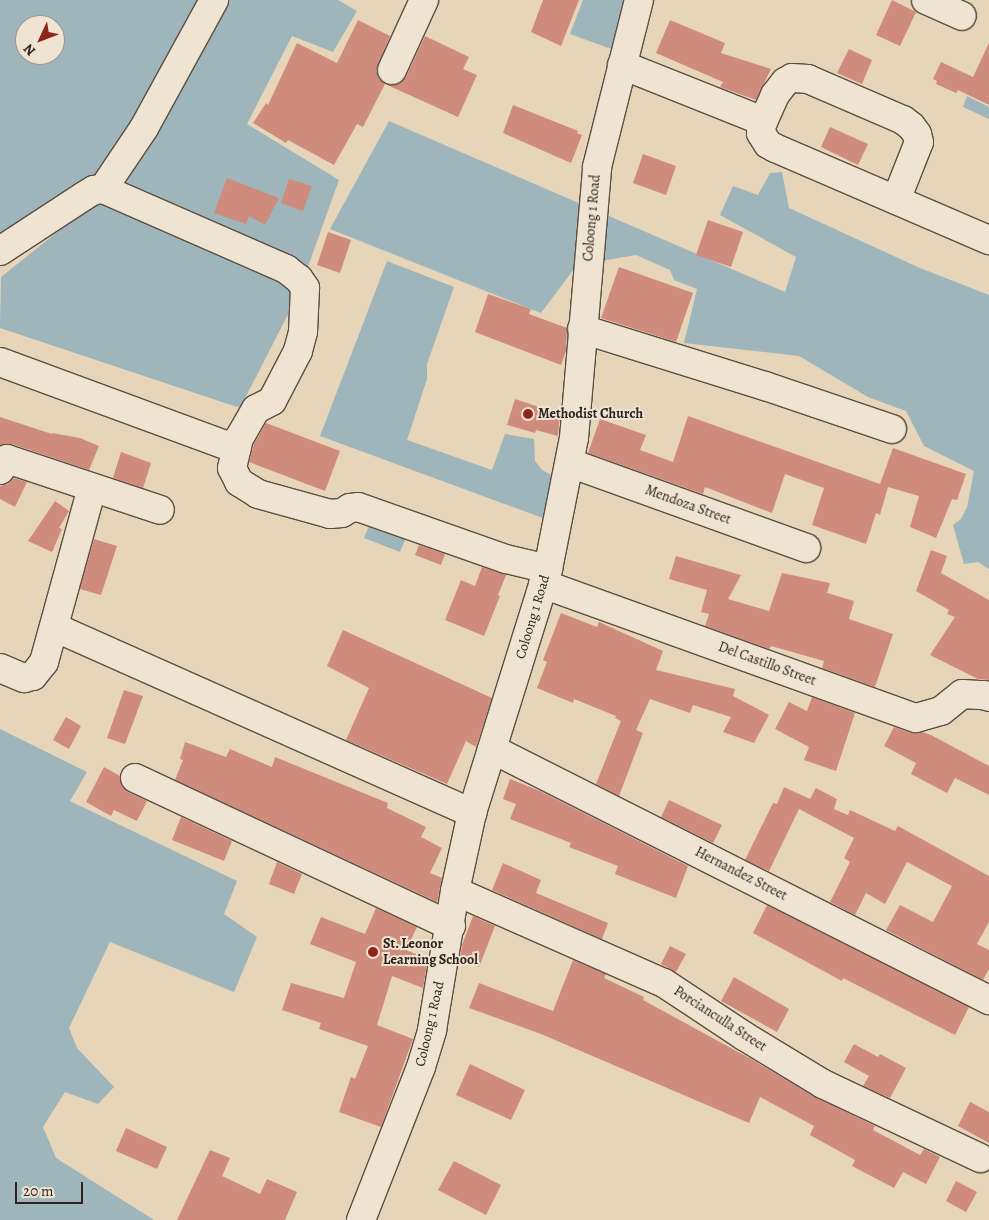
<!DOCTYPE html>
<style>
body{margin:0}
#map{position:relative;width:989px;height:1220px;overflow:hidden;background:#e7d5b9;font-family:Alegreya,serif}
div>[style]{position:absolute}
.water>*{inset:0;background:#9db5bb}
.building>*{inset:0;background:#cf8c7c}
.roads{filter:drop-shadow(1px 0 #5c4e42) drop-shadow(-1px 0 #5c4e42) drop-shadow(0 1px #5c4e42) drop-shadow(0 -1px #5c4e42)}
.minor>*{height:28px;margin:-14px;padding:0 14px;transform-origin:14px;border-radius:14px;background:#efe4d2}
.dots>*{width:14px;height:14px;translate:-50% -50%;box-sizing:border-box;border:2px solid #efe4d2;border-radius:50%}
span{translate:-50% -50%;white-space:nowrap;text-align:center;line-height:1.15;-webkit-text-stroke:4px #efe4d2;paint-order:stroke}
.street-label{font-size:14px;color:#2e211b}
.poi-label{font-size:14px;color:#2e211b;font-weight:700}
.left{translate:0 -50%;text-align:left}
.north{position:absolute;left:15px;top:15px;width:50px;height:50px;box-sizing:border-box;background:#efe4d2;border:1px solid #a29689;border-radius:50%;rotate:227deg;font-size:14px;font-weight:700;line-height:20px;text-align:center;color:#2e211b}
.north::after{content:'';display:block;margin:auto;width:18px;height:22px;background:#8f2418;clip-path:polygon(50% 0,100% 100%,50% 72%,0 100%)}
.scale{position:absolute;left:15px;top:1182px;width:68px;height:22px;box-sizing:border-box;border:2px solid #2e211b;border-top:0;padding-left:6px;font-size:15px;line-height:18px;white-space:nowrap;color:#2e211b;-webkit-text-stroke:4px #efe4d2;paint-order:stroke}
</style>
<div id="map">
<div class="water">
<i style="clip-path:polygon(evenodd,0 0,200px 0,165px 72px,97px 176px,0 240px,0 0,25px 25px,55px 25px,55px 55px,25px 55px,25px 25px)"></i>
<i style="clip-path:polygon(226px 0,338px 0,357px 11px,333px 52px,292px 36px,247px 124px,339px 180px,305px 275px,110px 181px)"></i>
<i style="clip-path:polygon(583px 0,631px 0,617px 51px,570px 34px)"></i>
<i style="clip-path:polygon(967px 96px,989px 107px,989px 119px,963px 107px)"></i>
<i style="clip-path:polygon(389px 121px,785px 292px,796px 257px,720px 215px,733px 186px,758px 195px,770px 173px,782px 172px,789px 208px,920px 268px,989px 295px,989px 569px,978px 562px,964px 564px,953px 525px,961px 519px,967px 507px,974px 471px,924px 446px,906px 411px,868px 397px,799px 356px,684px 343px,697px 289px,674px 280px,670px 270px,636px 255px,577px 265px,541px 313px,330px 229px)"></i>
<i style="clip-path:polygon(105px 194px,301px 289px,240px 408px,0 328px,1px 277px)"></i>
<i style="clip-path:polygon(387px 261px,454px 287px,427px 364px,427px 379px,407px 440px,492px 470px,505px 434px,534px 439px,535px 461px,542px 470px,555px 477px,551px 521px,320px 436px)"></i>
<i style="clip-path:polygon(371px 521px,407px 535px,400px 552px,364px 538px)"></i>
<i style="clip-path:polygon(0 729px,87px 772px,70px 801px,237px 881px,224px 914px,257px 937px,234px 992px,110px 942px,69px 1028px,77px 1048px,114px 1087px,98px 1104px,65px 1092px,43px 1127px,56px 1158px,154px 1220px,0 1220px)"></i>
</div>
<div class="building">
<i style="clip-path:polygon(543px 0,579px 0,561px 46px,531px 32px)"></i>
<i style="clip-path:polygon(892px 0,916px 12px,900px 46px,876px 35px)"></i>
<i style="clip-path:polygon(358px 20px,390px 36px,376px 71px,379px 79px,385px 84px,394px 85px,401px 83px,406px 77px,425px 36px,469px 57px,463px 69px,477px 75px,458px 117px,385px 84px,363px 127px,357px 124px,334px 165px,288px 140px,286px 143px,253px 123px,266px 103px,268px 105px,297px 43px,337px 63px)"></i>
<i style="clip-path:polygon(670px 20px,725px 43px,721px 53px,771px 69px,756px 100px,720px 87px,723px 82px,656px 53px)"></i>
<i style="clip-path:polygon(989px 43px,989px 105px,958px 90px,956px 93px,936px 84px,937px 81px,933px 79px,941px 62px,973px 77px)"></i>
<i style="clip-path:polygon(849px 49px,872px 60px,862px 84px,837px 73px)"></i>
<i style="clip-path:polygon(513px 105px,578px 131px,577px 133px,582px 135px,571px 163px,503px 133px)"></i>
<i style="clip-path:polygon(830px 127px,868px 144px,858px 165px,821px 147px)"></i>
<i style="clip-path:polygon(643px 154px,676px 166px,666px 195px,633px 183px)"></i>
<i style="clip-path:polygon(227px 178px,279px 198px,265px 225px,249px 216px,246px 224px,214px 213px)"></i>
<i style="clip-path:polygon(289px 179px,312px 186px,303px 211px,281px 203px)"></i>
<i style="clip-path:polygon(708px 220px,743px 232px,731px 267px,696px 255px)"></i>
<i style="clip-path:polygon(328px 232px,351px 240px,340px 273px,317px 265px)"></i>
<i style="clip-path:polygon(619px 267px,693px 293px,676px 342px,601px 318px)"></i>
<i style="clip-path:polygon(488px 294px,531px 309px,529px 314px,567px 328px,566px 351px,561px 365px,475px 332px)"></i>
<i style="clip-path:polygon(515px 399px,560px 414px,558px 436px,536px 430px,535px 433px,507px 425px)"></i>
<i style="clip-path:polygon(688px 416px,880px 484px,893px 448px,966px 474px,957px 500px,952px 499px,936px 538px,910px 527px,919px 496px,888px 487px,880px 515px,876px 513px,866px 544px,812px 525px,824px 488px,785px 474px,772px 513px,705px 487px,703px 494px,588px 453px,600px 419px,646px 435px,640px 450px,673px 462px)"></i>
<i style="clip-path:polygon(0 417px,52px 434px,52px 433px,80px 438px,99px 446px,89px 470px,12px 444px,0 445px)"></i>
<i style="clip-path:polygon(266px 423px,340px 451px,325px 491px,249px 462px,254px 444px)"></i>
<i style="clip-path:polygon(121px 452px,151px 463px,143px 488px,113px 478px)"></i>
<i style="clip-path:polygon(14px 478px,27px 482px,15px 507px,0 499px,0 486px,8px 484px)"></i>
<i style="clip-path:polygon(55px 501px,69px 511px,59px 528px,62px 529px,52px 552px,28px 541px)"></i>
<i style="clip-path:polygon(94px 539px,117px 546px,101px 595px,80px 589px)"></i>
<i style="clip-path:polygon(419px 545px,445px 554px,441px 565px,415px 555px)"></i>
<i style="clip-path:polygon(931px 550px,947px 556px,941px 573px,989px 600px,989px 680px,978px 679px,930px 655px,955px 617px,947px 614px,949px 610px,916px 591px)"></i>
<i style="clip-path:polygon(676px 556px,741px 575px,728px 599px,769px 611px,782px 573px,830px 583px,827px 593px,854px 601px,849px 619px,893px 634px,875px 687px,822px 668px,824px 661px,771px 646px,769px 649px,705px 626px,709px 614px,701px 612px,707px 590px,669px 579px)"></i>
<i style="clip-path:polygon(482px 567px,506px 575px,498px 595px,500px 596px,484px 636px,445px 620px,461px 580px,475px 586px)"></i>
<i style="clip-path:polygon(561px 613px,597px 627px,599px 622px,663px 651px,656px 670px,735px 689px,733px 696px,769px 715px,754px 743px,723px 732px,731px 717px,693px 705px,690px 713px,650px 699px,636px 730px,643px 733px,619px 796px,596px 784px,621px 721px,615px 718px,616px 716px,574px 699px,573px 703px,537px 688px,547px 662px,543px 660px)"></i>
<i style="clip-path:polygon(343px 630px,492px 698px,476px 747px,466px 741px,447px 784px,346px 740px,369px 688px,327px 666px)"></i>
<i style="clip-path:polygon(124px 690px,143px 696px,125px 744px,107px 738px)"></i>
<i style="clip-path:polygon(812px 697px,855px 713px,836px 771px,804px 760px,809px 747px,775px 729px,789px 702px,807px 711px)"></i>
<i style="clip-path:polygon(66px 717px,81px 726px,69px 749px,53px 740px)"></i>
<i style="clip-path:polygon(894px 727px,911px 733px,922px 732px,931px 735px,989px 766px,989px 795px,955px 778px,947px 793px,911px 774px,916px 763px,884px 746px)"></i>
<i style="clip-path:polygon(185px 742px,226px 757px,230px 749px,272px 767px,275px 757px,388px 803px,387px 808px,426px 827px,421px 837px,442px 848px,430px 873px,442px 878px,437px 902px,175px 780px,183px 760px,180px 759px)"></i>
<i style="clip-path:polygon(104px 767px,120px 776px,122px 786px,128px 792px,147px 801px,137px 821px,114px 810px,111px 816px,86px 802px)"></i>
<i style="clip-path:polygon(510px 779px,540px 791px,688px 866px,676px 898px,615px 874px,618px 866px,569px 847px,571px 843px,510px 819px,516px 804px,503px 799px)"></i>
<i style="clip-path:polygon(784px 787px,810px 799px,816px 788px,837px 799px,834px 809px,848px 815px,850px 810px,895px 831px,898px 826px,989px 876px,989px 922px,977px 944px,989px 950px,989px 969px,983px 980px,886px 930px,900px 905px,933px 922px,952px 886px,907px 862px,885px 904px,866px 893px,855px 915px,830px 902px,850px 862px,844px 858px,854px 838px,799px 809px,769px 871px,745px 860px,773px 803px,777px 804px)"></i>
<i style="clip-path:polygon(669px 800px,722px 825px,713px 843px,661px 817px)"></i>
<i style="clip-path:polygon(181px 817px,232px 841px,224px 861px,172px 840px)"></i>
<i style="clip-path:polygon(277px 862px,302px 874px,294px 894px,269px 884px)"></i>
<i style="clip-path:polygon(503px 863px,541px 880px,536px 893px,608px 923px,602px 939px,492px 890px)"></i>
<i style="clip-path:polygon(767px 905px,969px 1007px,955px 1035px,843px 978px,842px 981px,753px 933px)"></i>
<i style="clip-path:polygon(376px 908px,417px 927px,406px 950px,428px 959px,423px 988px,392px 976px,377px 1025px,413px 1039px,381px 1127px,339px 1112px,351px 1077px,355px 1079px,368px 1046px,319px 1029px,321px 1023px,282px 1010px,291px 983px,344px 998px,356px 962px,310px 944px,321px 917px,365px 934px)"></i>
<i style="clip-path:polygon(473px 916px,495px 926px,479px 967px,460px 959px,462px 945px)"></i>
<i style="clip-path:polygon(670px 946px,686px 954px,676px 972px,661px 964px)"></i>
<i style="clip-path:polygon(573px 960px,606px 974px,604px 978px,644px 997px,643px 1000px,751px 1059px,815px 1097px,875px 1126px,873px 1130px,920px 1155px,924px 1149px,940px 1157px,926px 1184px,903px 1172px,894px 1188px,852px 1166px,855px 1160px,810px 1135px,814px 1126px,760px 1097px,749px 1123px,541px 1034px,469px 1008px,479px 983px,553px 1011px)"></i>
<i style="clip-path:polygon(734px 977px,789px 1009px,777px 1032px,721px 1001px)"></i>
<i style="clip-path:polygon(854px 1044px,878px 1057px,880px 1054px,906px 1068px,890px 1098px,863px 1086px,869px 1076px,844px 1062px)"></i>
<i style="clip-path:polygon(470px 1064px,525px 1090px,511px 1120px,456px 1095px)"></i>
<i style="clip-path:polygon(970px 1102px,989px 1112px,989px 1143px,958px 1126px)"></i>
<i style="clip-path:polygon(126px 1128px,167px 1147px,157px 1169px,116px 1151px)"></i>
<i style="clip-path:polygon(210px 1150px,230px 1158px,222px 1176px,260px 1194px,267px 1179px,297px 1192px,285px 1220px,177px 1220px)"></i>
<i style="clip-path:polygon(454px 1161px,501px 1185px,486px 1215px,438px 1190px)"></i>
<i style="clip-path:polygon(956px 1181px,977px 1192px,966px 1212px,946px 1201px)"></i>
</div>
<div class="roads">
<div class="minor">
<i style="left:926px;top:0;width:39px;rotate:24deg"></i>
<i style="left:622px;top:65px;width:152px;rotate:21.7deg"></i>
<i style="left:392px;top:70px;width:77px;rotate:-65.4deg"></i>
<i style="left:103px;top:189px;width:73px;rotate:-56.1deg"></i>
<i style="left:144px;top:128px;width:146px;rotate:-61.3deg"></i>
<i style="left:896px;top:200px;width:62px;rotate:-68.4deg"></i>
<i style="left:919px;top:142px;width:8px;rotate:-104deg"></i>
<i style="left:917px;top:134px;width:10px;rotate:-127deg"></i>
<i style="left:911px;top:126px;width:10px;rotate:-143deg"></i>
<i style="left:903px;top:120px;width:103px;rotate:-156.7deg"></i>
<i style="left:808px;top:79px;width:16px;rotate:-176deg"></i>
<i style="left:792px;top:78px;width:8px;rotate:150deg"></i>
<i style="left:785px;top:82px;width:16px;rotate:128deg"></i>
<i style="left:775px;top:95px;width:35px;rotate:114deg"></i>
<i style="left:761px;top:127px;width:6px;rotate:90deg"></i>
<i style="left:761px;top:133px;width:13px;rotate:58deg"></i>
<i style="left:768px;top:144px;width:8px;rotate:30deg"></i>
<i style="left:775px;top:148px;width:233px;rotate:23.3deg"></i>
<i style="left:0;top:251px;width:100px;rotate:-33.2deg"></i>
<i style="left:84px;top:196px;width:12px;rotate:-31deg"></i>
<i style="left:94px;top:190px;width:9px;rotate:-6deg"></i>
<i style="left:103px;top:189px;width:200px;rotate:23.6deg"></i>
<i style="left:286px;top:269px;width:16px;rotate:38deg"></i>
<i style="left:299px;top:279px;width:11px;rotate:56deg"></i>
<i style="left:305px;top:288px;width:44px;rotate:92.6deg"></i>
<i style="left:303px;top:332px;width:20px;rotate:105deg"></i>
<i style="left:298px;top:351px;width:56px;rotate:117.5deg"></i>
<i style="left:272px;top:401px;width:18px;rotate:153deg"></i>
<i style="left:256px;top:409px;width:34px;rotate:120deg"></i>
<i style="left:239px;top:438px;width:31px;rotate:103deg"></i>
<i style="left:232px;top:468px;width:16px;rotate:63deg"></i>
<i style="left:239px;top:482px;width:22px;rotate:32deg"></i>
<i style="left:258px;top:494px;width:75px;rotate:15.5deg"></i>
<i style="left:330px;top:514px;width:12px;rotate:-5deg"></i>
<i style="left:342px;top:513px;width:9px;rotate:-32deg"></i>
<i style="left:350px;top:508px;width:8px;rotate:-7deg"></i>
<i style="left:358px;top:507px;width:157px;rotate:19.4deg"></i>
<i style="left:506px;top:559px;width:43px;rotate:13.4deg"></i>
<i style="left:582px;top:329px;width:192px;rotate:17.3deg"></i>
<i style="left:765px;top:386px;width:134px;rotate:18.7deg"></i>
<i style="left:0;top:362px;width:252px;rotate:20.2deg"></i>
<i style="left:570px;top:463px;width:251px;rotate:19.8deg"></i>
<i style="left:0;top:470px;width:13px;rotate:-58deg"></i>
<i style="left:7px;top:459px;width:161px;rotate:18.4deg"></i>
<i style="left:543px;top:584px;width:396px;rotate:19.8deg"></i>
<i style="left:916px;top:718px;width:26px;rotate:-16deg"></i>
<i style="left:941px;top:711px;width:27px;rotate:-39deg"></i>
<i style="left:962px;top:694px;width:22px;rotate:3deg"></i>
<i style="left:984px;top:695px;width:5px;rotate:22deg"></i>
<i style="left:54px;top:627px;width:458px;rotate:24deg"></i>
<i style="left:0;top:668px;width:26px;rotate:23deg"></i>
<i style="left:24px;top:678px;width:9px;rotate:-13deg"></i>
<i style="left:33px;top:676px;width:18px;rotate:-52deg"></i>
<i style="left:44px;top:662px;width:180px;rotate:-74.6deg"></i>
<i style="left:492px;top:749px;width:557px;rotate:26.8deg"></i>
<i style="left:135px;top:778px;width:349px;rotate:25.1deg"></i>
<i style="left:455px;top:891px;width:228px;rotate:23.8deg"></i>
<i style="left:664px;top:983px;width:96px;rotate:33.5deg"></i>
<i style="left:744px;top:1036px;width:92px;rotate:31.3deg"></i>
<i style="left:823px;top:1084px;width:174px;rotate:25.2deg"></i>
<i style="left:361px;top:1220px;width:164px;rotate:-68.6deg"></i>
<i style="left:421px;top:1067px;width:39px;rotate:-73deg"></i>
<i style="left:432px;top:1030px;width:141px;rotate:-80.6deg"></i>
<i style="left:455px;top:891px;width:80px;rotate:-77.7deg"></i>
<i style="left:472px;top:813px;width:256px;rotate:-72.7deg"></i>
<i style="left:548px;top:569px;width:134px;rotate:-78.8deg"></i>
<i style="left:574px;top:438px;width:272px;rotate:-85.1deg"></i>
<i style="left:597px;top:167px;width:172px;rotate:-75.9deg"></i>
</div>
</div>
<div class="dots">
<i style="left:528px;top:414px;background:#8f2418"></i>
<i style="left:373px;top:952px;background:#8f2418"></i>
</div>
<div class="street-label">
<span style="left:592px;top:218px;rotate:-85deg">Coloong 1 Road</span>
<span style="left:688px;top:505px;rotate:20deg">Mendoza Street</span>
<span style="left:533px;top:617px;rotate:-73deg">Coloong 1 Road</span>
<span style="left:767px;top:664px;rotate:20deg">Del Castillo Street</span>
<span style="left:741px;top:874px;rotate:27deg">Hernandez Street</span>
<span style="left:720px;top:1019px;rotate:33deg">Porcianculla Street</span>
<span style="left:430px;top:1024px;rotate:-77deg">Coloong 1 Road</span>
</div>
<div class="poi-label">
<span class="left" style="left:538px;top:414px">Methodist Church</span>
<span class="left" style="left:383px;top:952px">St. Leonor<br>Learning School</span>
</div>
<div class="north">N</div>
<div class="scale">20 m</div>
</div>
